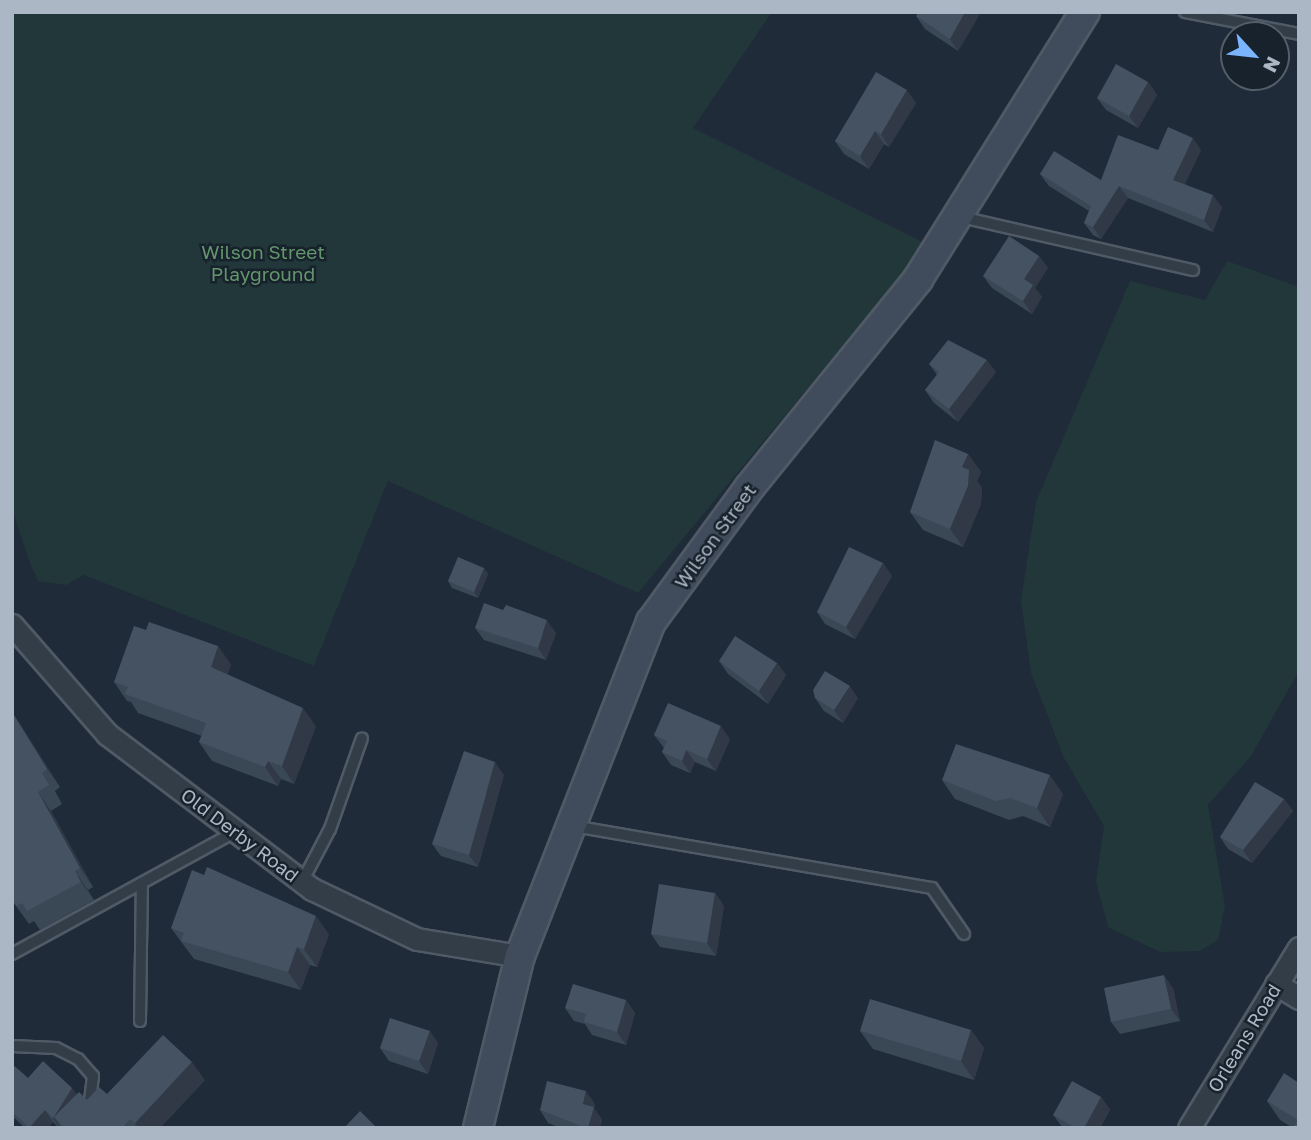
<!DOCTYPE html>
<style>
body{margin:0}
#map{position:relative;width:1311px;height:1140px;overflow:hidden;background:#1f2b38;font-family:"Golos Text",sans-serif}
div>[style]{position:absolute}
.green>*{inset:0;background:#213739}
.roads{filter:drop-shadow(2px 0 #505a66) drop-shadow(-2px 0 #505a66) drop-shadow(0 2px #505a66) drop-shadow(0 -2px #505a66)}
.lane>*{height:10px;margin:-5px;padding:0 5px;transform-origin:5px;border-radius:5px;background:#323d48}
.street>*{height:21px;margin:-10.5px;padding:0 10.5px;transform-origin:10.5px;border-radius:10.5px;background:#323d48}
.secondary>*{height:28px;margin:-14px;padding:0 14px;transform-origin:14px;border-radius:14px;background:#404c5b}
.wall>*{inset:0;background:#3a4754}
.shaded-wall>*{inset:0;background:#303945}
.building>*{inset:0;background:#445262}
span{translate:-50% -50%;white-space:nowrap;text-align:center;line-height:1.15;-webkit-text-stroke:5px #18222c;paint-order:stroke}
.park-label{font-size:19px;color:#63966c}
.street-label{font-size:19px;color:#acb7c5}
.frame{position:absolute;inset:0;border:14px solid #acb7c5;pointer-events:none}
.north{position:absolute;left:1220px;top:21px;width:70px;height:70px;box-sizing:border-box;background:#18222c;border:2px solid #535e69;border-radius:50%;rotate:117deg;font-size:19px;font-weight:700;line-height:28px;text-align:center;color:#acb7c5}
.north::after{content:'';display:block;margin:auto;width:24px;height:32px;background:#79b4fd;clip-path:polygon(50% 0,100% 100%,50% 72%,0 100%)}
</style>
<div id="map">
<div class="green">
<i style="clip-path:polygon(12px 12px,772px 12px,693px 128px,927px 244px,638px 593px,388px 481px,314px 666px,84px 575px,66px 585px,38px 581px,31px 566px,12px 509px)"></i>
<i style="clip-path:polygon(1227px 261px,1299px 287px,1299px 671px,1251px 756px,1208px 805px,1225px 906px,1218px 940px,1200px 951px,1160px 952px,1108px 927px,1096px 882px,1104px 826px,1064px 758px,1031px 673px,1021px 600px,1036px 502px,1130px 281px,1205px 300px)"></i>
</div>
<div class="roads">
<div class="lane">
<i style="left:1185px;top:12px;width:116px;rotate:10.9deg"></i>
<i style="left:961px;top:217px;width:238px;rotate:12.9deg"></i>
<i style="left:573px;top:826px;width:364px;rotate:9.8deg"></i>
<i style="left:932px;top:888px;width:56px;rotate:55.2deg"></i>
<i style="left:302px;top:882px;width:60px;rotate:-62.2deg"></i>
<i style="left:330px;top:829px;width:96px;rotate:-70.6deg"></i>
<i style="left:12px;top:954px;width:256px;rotate:-28.7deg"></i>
<i style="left:140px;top:1021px;width:138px;rotate:-89.2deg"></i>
<i style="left:12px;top:1046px;width:44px;rotate:2.6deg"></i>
<i style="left:56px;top:1048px;width:25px;rotate:27deg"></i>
<i style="left:78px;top:1059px;width:23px;rotate:49deg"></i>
<i style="left:93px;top:1076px;width:25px;rotate:97deg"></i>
</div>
<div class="street">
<i style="left:12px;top:625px;width:145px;rotate:48.9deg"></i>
<i style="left:107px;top:734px;width:257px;rotate:37.1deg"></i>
<i style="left:312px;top:889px;width:116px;rotate:25.5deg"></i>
<i style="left:417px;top:939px;width:104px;rotate:9.4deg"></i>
<i style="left:1276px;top:984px;width:27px;rotate:31deg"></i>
<i style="left:1189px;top:1128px;width:211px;rotate:-58.6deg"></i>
</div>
<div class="secondary">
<i style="left:478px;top:1128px;width:177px;rotate:-76.3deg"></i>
<i style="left:520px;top:956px;width:359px;rotate:-68.6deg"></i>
<i style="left:651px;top:622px;width:166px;rotate:-53.8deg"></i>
<i style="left:749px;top:488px;width:269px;rotate:-51deg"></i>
<i style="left:918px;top:279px;width:315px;rotate:-58deg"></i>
</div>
</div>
<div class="wall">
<i style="clip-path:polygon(981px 12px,958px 51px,925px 29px,916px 16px)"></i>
<i style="clip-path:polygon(1148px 82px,1157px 95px,1138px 128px,1106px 110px,1097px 98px)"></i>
<i style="clip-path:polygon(916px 103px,889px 147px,884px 144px,869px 169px,844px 154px,835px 141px)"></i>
<i style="clip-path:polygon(1158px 150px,1201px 150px,1185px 184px,1222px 207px,1213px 232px,1128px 198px,1101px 239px,1093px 235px,1084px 223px,1089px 211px,1049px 186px,1040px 174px,1101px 180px)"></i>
<i style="clip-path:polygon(1039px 256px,1048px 268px,1035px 288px,1042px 297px,1032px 314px,992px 288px,983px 276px)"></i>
<i style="clip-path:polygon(929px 364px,996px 372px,958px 422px,934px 403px,925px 390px,937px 375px)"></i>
<i style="clip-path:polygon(968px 454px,981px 472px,977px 481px,982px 488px,981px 504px,963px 547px,923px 530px,910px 512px)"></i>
<i style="clip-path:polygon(883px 563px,892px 576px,855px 639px,825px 624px,817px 612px)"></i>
<i style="clip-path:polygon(484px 568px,488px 574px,478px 598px,452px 588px,448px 581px)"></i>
<i style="clip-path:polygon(475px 628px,556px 633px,546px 660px,484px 640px)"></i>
<i style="clip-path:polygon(146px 630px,218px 646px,231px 665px,227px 674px,316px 726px,294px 784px,281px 779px,278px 786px,212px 761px,199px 742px,202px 736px,138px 713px,131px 702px,127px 701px,114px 682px)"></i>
<i style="clip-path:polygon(719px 661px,777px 663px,786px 675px,768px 704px,728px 674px)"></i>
<i style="clip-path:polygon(815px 698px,858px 698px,843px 723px,824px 711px)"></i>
<i style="clip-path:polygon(12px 712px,60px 787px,55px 791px,62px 804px,51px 811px,93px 887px,88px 890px,94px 900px,40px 930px,34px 921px,29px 924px,16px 906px)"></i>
<i style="clip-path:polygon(654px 735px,730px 739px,716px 771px,695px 762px,690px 773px,671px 765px,662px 752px,664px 748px)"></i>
<i style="clip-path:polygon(504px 775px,478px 867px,441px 856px,432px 844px)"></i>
<i style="clip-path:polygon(942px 780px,1063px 794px,1050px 827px,1023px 816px,1009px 820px,955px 799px)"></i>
<i style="clip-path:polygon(1284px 799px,1293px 811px,1252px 863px,1228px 849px,1220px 837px)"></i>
<i style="clip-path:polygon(715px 893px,724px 906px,716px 956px,660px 947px,651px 934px)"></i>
<i style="clip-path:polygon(171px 928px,329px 934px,317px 967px,310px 965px,301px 990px,194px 959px)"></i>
<i style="clip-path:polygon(1173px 988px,1180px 1021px,1120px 1034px,1111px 1022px)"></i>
<i style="clip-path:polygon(626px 1000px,635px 1013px,626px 1045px,592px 1035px,585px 1024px,574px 1021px,565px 1008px)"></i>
<i style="clip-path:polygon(971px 1030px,984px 1048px,974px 1080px,873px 1049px,860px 1031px)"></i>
<i style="clip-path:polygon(438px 1043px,428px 1074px,389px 1061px,380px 1048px)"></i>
<i style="clip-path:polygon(12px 1064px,28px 1078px,72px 1088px,77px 1095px,87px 1100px,107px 1094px,205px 1080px,160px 1128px,59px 1128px,53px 1122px,48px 1128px,25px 1128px,12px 1116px)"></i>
<i style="clip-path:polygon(1299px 1083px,1299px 1128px,1293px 1128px,1280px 1120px,1267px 1101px)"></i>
<i style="clip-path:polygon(1101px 1097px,1110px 1110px,1100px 1128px,1063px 1128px,1053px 1115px)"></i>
<i style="clip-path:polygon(595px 1104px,594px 1108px,602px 1120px,600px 1128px,561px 1128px,548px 1123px,540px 1110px)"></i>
</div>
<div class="shaded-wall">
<i style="clip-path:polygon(965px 12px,981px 12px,958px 51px,950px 39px)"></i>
<i style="clip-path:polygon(1148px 82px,1157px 95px,1138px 128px,1129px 116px)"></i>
<i style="clip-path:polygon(907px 90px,916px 103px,889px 147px,881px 134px)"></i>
<i style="clip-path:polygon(875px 131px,884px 144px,869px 169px,860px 156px)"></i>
<i style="clip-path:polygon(1193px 138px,1201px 150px,1181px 192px,1173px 180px)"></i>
<i style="clip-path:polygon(1119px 186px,1128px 198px,1101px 239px,1093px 227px)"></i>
<i style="clip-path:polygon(1213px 195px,1222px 207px,1213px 232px,1204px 220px)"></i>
<i style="clip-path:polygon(1039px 256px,1048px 268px,1035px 288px,1042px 297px,1032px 314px,1023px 301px,1024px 279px)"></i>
<i style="clip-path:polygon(987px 360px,996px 372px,958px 422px,949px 409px)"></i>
<i style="clip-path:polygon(968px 454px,981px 472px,977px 481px,982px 488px,981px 504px,963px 547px,950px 529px,962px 467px)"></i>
<i style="clip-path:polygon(883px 563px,892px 576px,855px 639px,846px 627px)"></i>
<i style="clip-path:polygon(484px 568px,488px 574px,478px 598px,474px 592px)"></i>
<i style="clip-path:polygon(547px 620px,556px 633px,546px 660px,538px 648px)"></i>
<i style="clip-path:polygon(218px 646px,231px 665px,224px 685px,211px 667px)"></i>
<i style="clip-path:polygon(777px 663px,786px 675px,768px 704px,759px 691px)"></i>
<i style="clip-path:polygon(850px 686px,858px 698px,843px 723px,834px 710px)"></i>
<i style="clip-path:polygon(303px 708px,316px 726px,294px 784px,282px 766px)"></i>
<i style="clip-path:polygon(12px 712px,23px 728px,60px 787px,47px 769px)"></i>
<i style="clip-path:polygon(721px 726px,730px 739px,716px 771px,707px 759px)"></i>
<i style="clip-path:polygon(686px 750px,695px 762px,690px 773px,682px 761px)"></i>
<i style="clip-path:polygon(268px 761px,281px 779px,278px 786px,265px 767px)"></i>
<i style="clip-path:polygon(495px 762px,504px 775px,478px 867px,469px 855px)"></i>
<i style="clip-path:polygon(1050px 775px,1063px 794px,1050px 827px,1037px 808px)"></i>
<i style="clip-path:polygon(38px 792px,51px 811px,93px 887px,80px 868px)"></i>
<i style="clip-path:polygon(1284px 799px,1293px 811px,1252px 863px,1243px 850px)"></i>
<i style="clip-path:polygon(75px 871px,88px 890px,94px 900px,81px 882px)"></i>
<i style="clip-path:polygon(715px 893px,724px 906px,716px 956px,707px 943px)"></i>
<i style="clip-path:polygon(316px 916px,329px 934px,317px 967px,304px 949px)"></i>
<i style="clip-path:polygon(297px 947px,310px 965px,301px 990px,288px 972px)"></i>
<i style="clip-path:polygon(1164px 975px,1173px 988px,1180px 1021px,1171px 1009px)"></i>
<i style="clip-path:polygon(626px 1000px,635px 1013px,626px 1045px,617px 1032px)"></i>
<i style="clip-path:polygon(971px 1030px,984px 1048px,974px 1080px,961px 1061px)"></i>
<i style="clip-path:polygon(430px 1031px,438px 1043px,428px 1074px,419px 1061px)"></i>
<i style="clip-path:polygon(192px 1062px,205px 1080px,160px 1128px,138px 1128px,135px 1123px)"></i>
<i style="clip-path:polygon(72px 1088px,80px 1100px,54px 1117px,61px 1128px,60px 1128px,53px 1118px)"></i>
<i style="clip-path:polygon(586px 1091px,595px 1104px,594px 1108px,602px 1120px,600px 1128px,588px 1128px,583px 1104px)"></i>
<i style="clip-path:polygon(1101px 1097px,1110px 1110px,1100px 1128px,1084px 1128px)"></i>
<i style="clip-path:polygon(45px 1110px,53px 1122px,48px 1128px,30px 1128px)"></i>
</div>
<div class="building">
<i style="clip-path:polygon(919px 12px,965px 12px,950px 39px,916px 16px)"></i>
<i style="clip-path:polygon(1116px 64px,1148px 82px,1129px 116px,1097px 98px)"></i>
<i style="clip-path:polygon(876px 72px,907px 90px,881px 134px,875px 131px,860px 156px,835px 141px)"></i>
<i style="clip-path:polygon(1168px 127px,1193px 138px,1173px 180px,1213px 195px,1204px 220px,1119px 186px,1093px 227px,1084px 223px,1091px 206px,1040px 174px,1054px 151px,1101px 180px,1118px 135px,1158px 150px)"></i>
<i style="clip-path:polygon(1009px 236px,1039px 256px,1024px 279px,1033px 285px,1023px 301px,983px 276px)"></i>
<i style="clip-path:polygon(948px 340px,987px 360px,949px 409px,925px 390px,939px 372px,929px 364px)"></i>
<i style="clip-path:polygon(935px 440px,968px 454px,962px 467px,969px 470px,968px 486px,950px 529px,910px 512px)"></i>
<i style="clip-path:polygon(849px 547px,883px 563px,846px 627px,817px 612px)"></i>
<i style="clip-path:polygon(458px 557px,484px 568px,474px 592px,448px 581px)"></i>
<i style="clip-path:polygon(484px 603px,503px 610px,506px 605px,547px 620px,538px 648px,475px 628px)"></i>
<i style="clip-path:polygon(149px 622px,218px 646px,211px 667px,303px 708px,282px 766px,268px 761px,265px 767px,199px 742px,206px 723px,125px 694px,128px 687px,114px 682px,134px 626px,146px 630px)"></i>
<i style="clip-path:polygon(735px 636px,777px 663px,759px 691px,719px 661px)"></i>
<i style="clip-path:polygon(825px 671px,850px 686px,834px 710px,815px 698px,813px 690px)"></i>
<i style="clip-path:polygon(668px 703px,721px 726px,707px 759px,686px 750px,682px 761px,662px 752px,667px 741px,654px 735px)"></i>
<i style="clip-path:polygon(12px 712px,47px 769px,42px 773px,49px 785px,38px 792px,80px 868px,75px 871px,81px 882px,27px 911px,22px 903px,16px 906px,12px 900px)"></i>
<i style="clip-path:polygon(956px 744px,1050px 775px,1037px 808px,1010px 798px,996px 801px,942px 780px)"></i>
<i style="clip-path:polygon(464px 751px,495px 762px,469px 855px,432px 844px)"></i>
<i style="clip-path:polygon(1255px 782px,1284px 799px,1243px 850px,1220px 837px)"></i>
<i style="clip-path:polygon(207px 867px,316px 916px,304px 949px,297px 947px,288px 972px,181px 941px,184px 933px,171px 928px,192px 870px,204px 875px)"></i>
<i style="clip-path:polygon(659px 884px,715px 893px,707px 943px,651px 934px)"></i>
<i style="clip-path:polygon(1164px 975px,1171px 1009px,1111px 1022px,1104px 988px)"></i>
<i style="clip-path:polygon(573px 984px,626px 1000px,617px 1032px,584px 1022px,586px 1014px,565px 1008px)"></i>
<i style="clip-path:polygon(870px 999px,971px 1030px,961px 1061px,860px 1031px)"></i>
<i style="clip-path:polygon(390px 1018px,430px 1031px,419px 1061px,380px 1048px)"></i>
<i style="clip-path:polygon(163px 1035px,192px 1062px,135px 1123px,130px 1119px,122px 1128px,65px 1128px,54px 1117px,79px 1092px,87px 1100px,99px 1087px,107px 1094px)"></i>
<i style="clip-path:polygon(43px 1061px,72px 1088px,53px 1118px,45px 1110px,29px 1127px,12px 1112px,12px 1064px,28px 1078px)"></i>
<i style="clip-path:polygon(1284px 1073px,1299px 1083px,1299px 1128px,1293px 1128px,1298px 1120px,1267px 1101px)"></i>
<i style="clip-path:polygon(547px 1081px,586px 1091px,583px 1104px,594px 1107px,588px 1128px,586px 1128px,540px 1110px)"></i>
<i style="clip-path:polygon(1072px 1081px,1101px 1097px,1084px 1128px,1076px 1128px,1053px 1115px)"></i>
<i style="clip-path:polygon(360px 1111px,377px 1128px,344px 1128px)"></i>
</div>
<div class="park-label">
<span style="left:263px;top:263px">Wilson Street<br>Playground</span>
</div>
<div class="street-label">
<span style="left:715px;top:536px;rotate:-54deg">Wilson Street</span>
<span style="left:240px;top:835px;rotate:37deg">Old Derby Road</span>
<span style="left:1244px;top:1038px;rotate:-59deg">Orleans Road</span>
</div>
<div class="frame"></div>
<div class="north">N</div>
</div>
